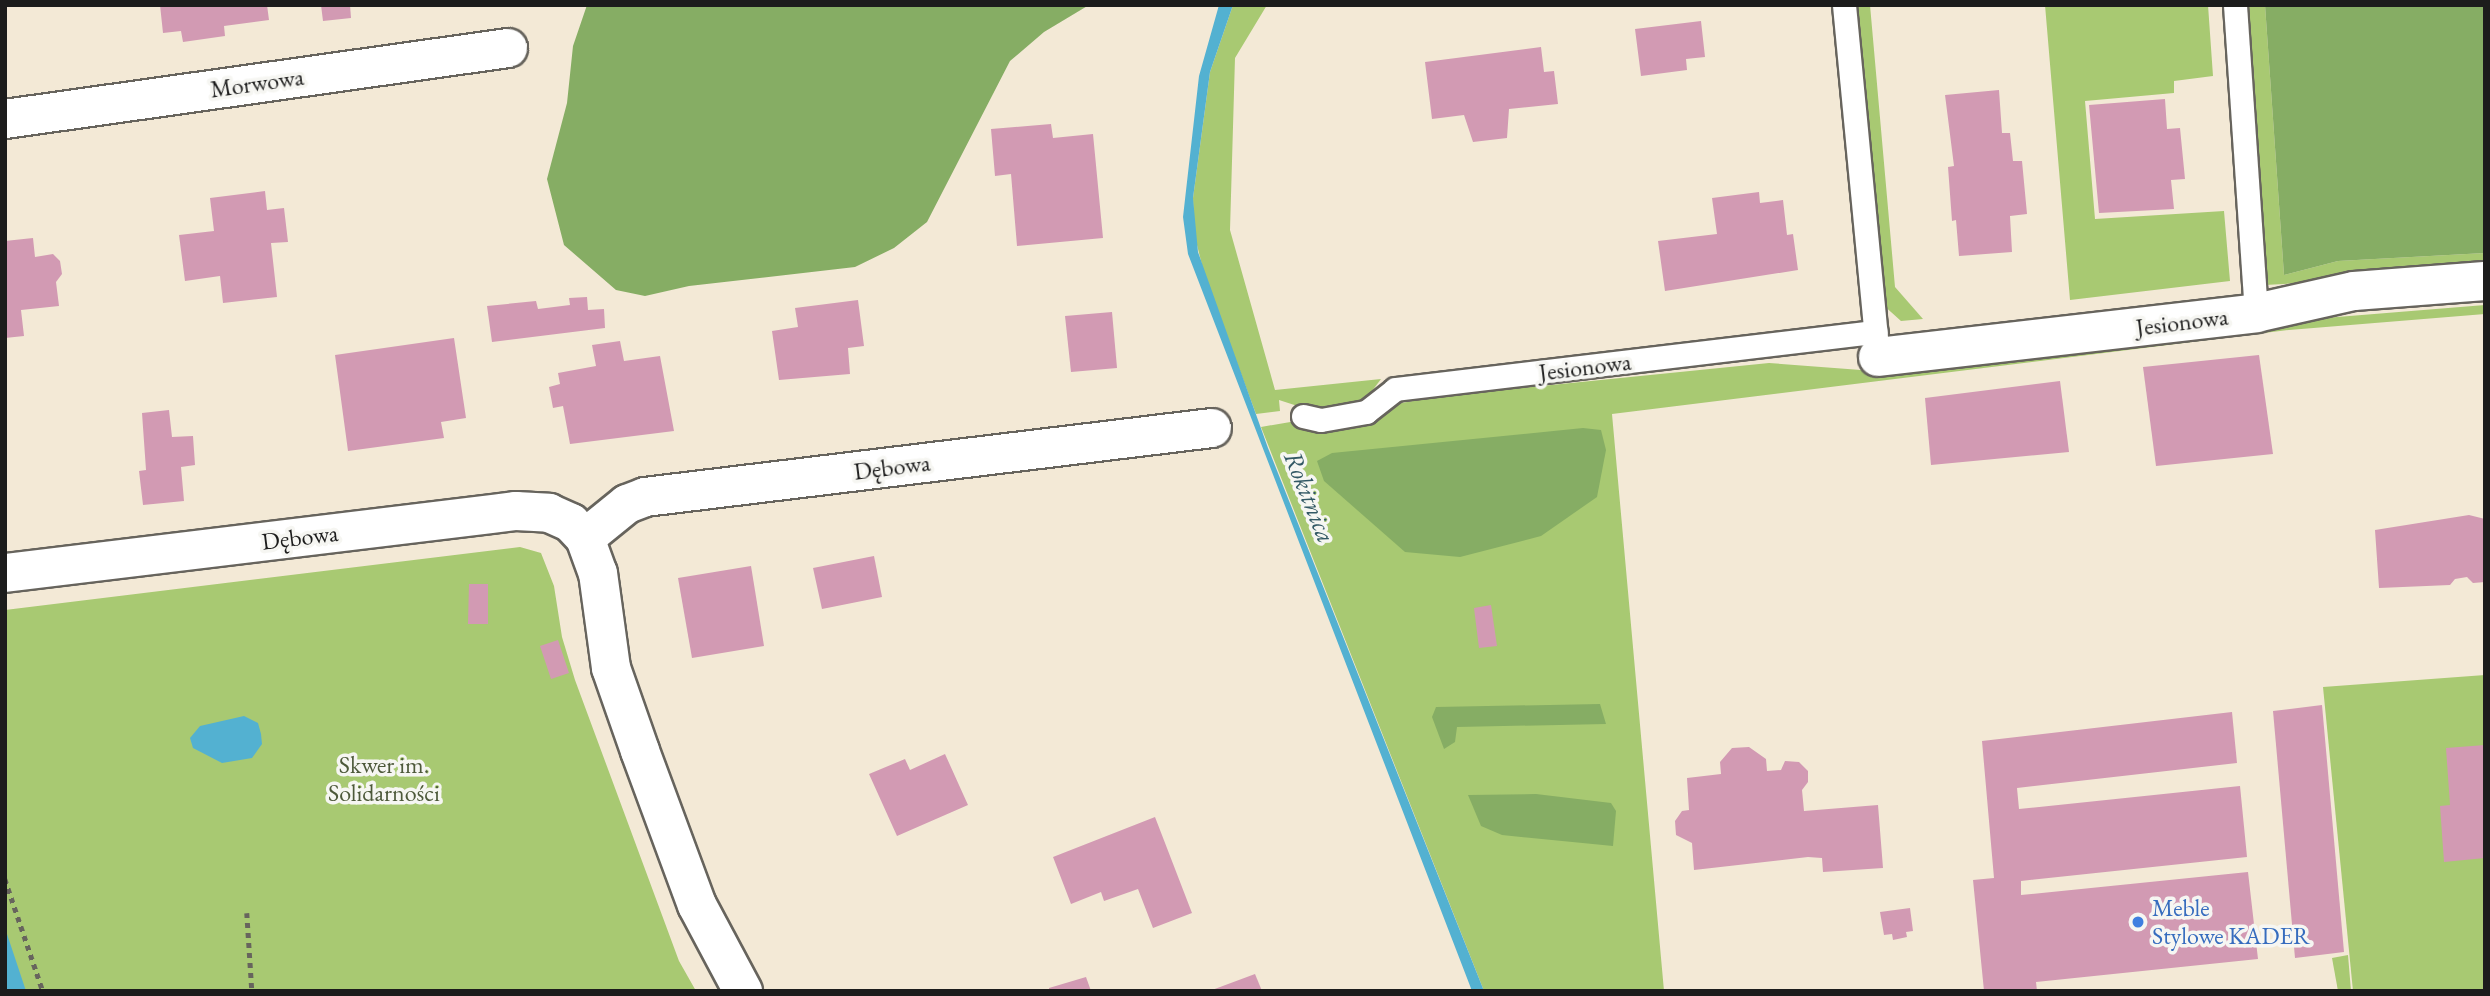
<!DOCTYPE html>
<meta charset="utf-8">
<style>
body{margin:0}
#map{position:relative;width:2490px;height:996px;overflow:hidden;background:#f3e9d6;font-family:"EB Garamond",serif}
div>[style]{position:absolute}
.green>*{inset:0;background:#a8c972}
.forest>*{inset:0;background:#86ad64}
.water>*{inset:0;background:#53b1d1}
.building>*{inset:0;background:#d29ab3}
.path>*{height:4.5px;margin-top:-2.25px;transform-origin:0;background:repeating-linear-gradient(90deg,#67645d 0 5px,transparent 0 10px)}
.roads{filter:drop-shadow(2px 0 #67645d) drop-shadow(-2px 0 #67645d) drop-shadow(0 2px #67645d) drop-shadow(0 -2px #67645d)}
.service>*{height:23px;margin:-11.5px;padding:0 11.5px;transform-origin:11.5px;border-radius:11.5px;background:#fff}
.minor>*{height:38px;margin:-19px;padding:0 19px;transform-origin:19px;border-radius:19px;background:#fff}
.tertiary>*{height:38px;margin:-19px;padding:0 19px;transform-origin:19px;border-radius:19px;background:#fff}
.dots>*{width:19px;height:19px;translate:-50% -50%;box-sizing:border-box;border:4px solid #f6f6f2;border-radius:50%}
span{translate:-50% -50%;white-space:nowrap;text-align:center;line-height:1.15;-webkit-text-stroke:7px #f6f6f2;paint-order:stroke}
.street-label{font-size:24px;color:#1c1c1c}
.park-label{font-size:24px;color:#4d593a}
.shop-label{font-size:24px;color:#366cbe}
.left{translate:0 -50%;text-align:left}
.water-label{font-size:26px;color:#325864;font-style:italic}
.frame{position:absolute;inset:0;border:7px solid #1c1c1c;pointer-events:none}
</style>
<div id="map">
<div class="green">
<i style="clip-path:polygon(1233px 5px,1267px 5px,1235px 58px,1230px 230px,1275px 390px,1381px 379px,1363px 403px,1316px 412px,1279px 400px,1280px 411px,1256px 414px,1205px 277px,1194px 233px,1193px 198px,1210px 72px)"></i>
<i style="clip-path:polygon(1856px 5px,1870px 5px,1895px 287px,1923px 319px,1901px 321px,1881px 303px)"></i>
<i style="clip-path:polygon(2045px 5px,2208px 5px,2213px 76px,2174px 81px,2174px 93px,2085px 101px,2095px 219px,2224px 211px,2230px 281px,2070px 300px)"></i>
<i style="clip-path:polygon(2248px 5px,2265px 5px,2284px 275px,2338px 261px,2485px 253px,2485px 272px,2265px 285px)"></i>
<i style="clip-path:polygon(2485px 305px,2485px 314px,2289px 330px,1612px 414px,1664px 991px,1484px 991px,1261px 427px,1512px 384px,1521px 388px,1769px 363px,1874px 371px,2288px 321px)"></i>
<i style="clip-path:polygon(520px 547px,541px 553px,554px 586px,562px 637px,575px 680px,679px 961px,696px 991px,5px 991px,5px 610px)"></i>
<i style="clip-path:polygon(2485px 675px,2485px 991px,2353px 991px,2323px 687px)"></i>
<i style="clip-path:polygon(2348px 955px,2351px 991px,2338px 991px,2332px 958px)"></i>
</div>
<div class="forest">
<i style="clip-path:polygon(587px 5px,1089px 5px,1044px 32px,1010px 61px,927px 222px,894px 248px,855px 267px,689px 286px,645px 296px,616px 290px,564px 245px,547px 179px,567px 103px,573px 46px)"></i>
<i style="clip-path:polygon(2265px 5px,2485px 5px,2485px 253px,2338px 261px,2284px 275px)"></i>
<i style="clip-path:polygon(1583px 428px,1601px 430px,1606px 450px,1597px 497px,1541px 536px,1460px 557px,1405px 552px,1324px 481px,1317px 461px,1332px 453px)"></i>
<i style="clip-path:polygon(1600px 704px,1606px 724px,1457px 727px,1455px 742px,1444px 749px,1432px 717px,1436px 707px)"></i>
<i style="clip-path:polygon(1536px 794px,1611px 803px,1616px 811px,1613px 846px,1502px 835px,1481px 826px,1468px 795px)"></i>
</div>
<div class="water">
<i style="clip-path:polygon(1219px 5px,1233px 5px,1210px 72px,1193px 198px,1198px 252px,1268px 448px,1484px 991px,1472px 991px,1188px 254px,1183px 217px,1199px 76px)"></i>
<i style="clip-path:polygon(244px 716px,258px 723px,261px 734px,262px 744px,252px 758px,222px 763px,193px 748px,190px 738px,200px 726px)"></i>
<i style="clip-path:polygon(5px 928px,26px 991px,5px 991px)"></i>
</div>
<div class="building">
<i style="clip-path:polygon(160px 5px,267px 5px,269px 20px,224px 26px,225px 36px,183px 42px,181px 31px,163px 33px)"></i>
<i style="clip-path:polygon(321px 5px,350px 5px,351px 18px,323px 21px)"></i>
<i style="clip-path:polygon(1701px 21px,1705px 57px,1686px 59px,1687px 70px,1641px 76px,1635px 29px)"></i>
<i style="clip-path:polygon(1541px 47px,1544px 72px,1554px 71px,1558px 104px,1509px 109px,1507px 138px,1473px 142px,1464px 115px,1432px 119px,1425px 62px)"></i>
<i style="clip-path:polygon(1999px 90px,2002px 133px,2010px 133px,2013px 161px,2022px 161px,2027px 214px,2010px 216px,2012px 252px,1959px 256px,1956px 220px,1952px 221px,1948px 167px,1954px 166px,1945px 95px)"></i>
<i style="clip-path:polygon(2165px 99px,2167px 129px,2180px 128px,2185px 179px,2171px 180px,2174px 209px,2099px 213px,2089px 105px)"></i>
<i style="clip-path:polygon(1051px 124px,1053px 138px,1093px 134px,1103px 238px,1017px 246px,1011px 174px,995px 176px,991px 129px)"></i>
<i style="clip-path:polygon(265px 191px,267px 210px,284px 208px,288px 242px,271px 243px,277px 297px,223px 303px,220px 276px,185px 281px,179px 235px,214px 231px,210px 198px)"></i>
<i style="clip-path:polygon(1759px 192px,1760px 203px,1783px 200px,1787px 235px,1793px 234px,1798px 270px,1665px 291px,1658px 241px,1717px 234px,1712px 198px)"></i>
<i style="clip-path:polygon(33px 238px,35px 257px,53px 254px,60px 261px,62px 274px,56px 282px,59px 306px,21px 310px,24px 336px,5px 338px,5px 241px)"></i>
<i style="clip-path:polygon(587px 297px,588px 310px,604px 309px,605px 328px,492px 342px,487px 306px,536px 301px,538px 309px,570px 305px,569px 298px)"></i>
<i style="clip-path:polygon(858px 300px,864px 346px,848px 348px,850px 374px,779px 380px,772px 331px,798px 327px,795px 308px)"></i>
<i style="clip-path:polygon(1112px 312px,1117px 368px,1071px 372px,1065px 316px)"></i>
<i style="clip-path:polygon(454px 338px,466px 418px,441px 422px,444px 438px,348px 451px,335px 355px)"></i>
<i style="clip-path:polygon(620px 341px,624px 361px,660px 356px,674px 431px,570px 444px,563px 406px,553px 408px,549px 387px,560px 384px,558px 373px,596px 366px,592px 345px)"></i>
<i style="clip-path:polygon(2259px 355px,2273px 454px,2156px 466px,2143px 367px)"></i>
<i style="clip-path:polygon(2060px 381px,2069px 452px,1931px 465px,1925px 398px)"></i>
<i style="clip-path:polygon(169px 410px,172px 437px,193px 436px,195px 465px,181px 467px,184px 501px,143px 505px,139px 471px,146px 470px,142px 413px)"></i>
<i style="clip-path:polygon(2469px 515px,2485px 519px,2485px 582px,2473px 583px,2467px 577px,2455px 579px,2450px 585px,2379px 588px,2375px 530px)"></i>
<i style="clip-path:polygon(874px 556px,882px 597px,822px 609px,813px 568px)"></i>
<i style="clip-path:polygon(751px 566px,764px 646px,692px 658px,678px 578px)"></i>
<i style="clip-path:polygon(469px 584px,488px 584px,488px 624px,468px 624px)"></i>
<i style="clip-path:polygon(1491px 605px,1497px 646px,1479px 648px,1474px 608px)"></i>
<i style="clip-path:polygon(558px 640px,569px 673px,551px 679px,540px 646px)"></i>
<i style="clip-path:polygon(2322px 705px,2344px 952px,2295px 958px,2273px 711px)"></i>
<i style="clip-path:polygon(2232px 712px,2237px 763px,2017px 788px,2019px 809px,2240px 786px,2247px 857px,2021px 881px,2021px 895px,2248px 872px,2258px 959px,2036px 982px,2037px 991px,1984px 991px,1973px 880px,1994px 878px,1982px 741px)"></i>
<i style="clip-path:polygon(2485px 745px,2485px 858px,2444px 862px,2440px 806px,2450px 805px,2446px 748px)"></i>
<i style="clip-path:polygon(1749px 747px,1766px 759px,1767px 771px,1781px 770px,1785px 761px,1799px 762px,1808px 771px,1808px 782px,1802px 790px,1804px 811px,1878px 805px,1883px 868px,1823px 872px,1822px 858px,1808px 857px,1694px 870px,1692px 843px,1676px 835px,1675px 821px,1682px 811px,1689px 810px,1687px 778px,1721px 774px,1720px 762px,1732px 748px)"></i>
<i style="clip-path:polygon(945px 754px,968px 805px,897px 836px,869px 774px,905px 759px,910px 770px)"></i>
<i style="clip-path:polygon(1155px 817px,1192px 913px,1153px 928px,1138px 889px,1104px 901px,1101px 892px,1071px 904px,1053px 857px)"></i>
<i style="clip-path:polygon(1910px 908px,1913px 931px,1906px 932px,1907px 937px,1893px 940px,1892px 934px,1884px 935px,1880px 912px)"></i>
<i style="clip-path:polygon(1255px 974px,1262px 991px,1212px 991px,1212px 990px)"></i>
<i style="clip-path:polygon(1086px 977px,1091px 991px,1049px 991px,1049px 988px)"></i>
</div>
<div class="path">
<i style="left:5px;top:879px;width:118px;rotate:71.3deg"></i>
<i style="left:247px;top:913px;width:78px;rotate:86.3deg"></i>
</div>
<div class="roads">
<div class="service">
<i style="left:1844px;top:5px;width:344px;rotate:84.5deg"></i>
<i style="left:2235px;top:5px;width:309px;rotate:86.1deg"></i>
<i style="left:1303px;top:416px;width:18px;rotate:13deg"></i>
<i style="left:1321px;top:420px;width:46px;rotate:-10.1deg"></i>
<i style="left:1366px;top:412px;width:37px;rotate:-38deg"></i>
<i style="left:1395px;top:389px;width:484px;rotate:-6.8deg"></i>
</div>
<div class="minor">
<i style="left:5px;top:119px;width:508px;rotate:-8.03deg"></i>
<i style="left:1878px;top:357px;width:381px;rotate:-6.6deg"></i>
<i style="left:2256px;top:313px;width:100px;rotate:-12.7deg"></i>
<i style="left:2354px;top:291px;width:131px;rotate:-4.4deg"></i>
<i style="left:585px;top:538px;width:54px;rotate:-39deg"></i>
<i style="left:627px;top:504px;width:19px;rotate:-21deg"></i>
<i style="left:645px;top:497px;width:571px;rotate:-6.94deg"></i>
</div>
<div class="tertiary">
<i style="left:5px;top:573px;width:515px;rotate:-6.92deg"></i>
<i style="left:516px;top:511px;width:33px;rotate:3deg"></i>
<i style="left:549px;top:513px;width:24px;rotate:24deg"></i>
<i style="left:571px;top:523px;width:21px;rotate:47deg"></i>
<i style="left:585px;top:538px;width:37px;rotate:70deg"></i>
<i style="left:598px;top:573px;width:96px;rotate:82.2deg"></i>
<i style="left:611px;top:668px;width:88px;rotate:70.7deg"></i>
<i style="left:640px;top:751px;width:164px;rotate:69.7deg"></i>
<i style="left:697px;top:905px;width:98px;rotate:61.9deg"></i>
</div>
</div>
<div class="dots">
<i style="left:2138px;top:922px;background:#3f7fe0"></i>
</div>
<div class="street-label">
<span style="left:257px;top:83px;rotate:-8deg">Morwowa</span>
<span style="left:2182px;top:322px;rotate:-7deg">Jesionowa</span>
<span style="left:1585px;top:367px;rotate:-7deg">Jesionowa</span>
<span style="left:892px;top:467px;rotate:-7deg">Dębowa</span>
<span style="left:300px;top:537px;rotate:-7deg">Dębowa</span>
</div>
<div class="park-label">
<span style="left:384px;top:779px">Skwer im.<br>Solidarności</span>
</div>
<div class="shop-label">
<span class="left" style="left:2152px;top:922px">Meble<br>Stylowe KADER</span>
</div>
<div class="water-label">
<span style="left:1309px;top:497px;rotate:68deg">Rokitnica</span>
</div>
<div class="frame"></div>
</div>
